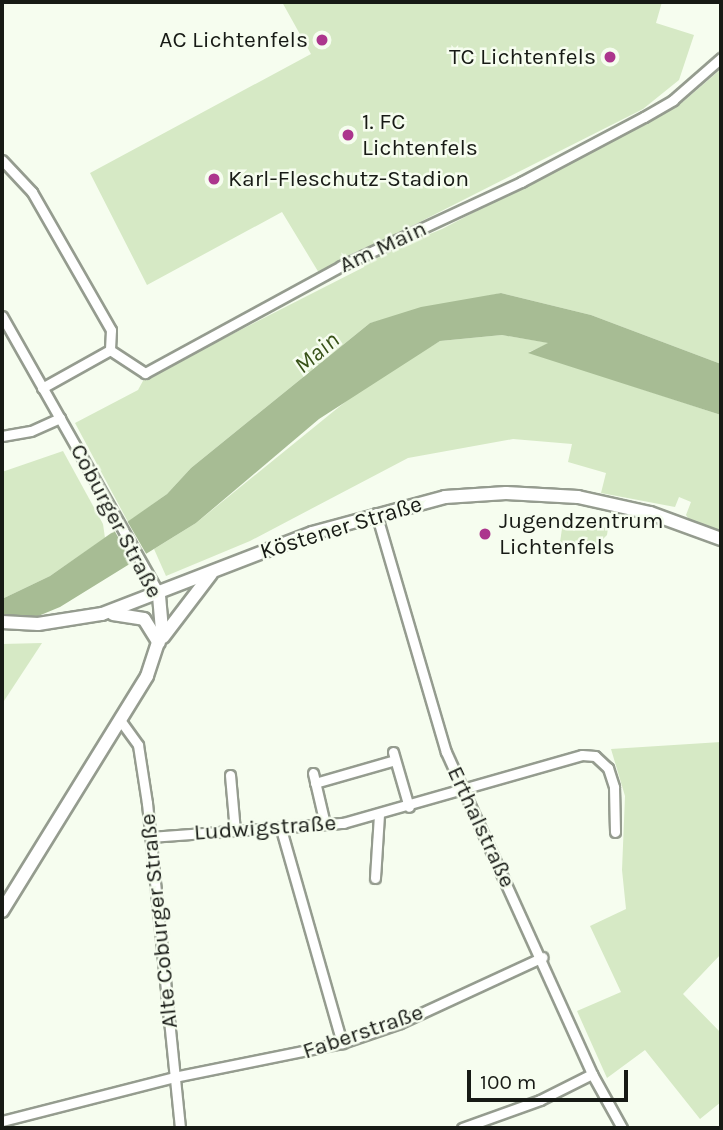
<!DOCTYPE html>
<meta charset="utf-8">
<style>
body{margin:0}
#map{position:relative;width:723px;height:1130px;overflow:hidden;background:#f6fdef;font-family:Karla,sans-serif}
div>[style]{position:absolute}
.green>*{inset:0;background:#d6e9c5}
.water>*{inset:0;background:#a7bc94}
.pier>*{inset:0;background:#f6fdef}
.roads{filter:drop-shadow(2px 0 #959c8f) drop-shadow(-2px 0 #959c8f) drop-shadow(0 2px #959c8f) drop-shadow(0 -2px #959c8f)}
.street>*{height:9px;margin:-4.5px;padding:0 4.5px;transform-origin:4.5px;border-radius:4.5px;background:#fff}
.secondary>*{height:12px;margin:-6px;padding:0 6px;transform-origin:6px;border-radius:6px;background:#fff}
.dots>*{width:19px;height:19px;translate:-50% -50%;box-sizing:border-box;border:4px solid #f6fdef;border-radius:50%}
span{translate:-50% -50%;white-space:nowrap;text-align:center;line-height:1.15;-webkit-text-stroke:5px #f6fdef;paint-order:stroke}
.poi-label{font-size:23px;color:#171a15}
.right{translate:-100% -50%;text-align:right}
.left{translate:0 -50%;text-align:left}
.street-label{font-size:23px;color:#171a15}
.water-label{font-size:24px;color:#385218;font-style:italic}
.frame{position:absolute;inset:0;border:4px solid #171a15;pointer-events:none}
.scale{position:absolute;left:467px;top:1070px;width:161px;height:32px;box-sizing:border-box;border:4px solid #171a15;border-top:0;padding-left:9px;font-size:21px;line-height:24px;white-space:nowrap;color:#171a15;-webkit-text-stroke:5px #f6fdef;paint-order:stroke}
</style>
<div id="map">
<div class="green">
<i style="clip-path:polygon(282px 2px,662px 2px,656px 23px,694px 35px,679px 80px,643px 109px,319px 273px,282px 212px,147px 285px,90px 173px,311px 54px)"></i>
<i style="clip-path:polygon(721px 69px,721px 364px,591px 315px,501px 293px,370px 323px,191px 468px,167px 494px,128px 522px,75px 423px,138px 390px,144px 379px,364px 267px,364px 261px,442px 229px,638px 127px,684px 101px)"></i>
<i style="clip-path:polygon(502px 335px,550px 343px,529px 352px,721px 415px,721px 533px,690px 521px,686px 515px,691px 502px,679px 497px,675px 507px,601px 493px,606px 473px,568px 462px,572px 444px,513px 439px,408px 458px,250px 541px,166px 576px,154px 549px,196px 523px,366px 385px,440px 341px)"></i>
<i style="clip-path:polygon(63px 451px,103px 524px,105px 538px,50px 576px,2px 599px,2px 472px)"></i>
<i style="clip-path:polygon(563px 521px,608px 528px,607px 535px,598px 544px,559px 550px)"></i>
<i style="clip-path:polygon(42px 643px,2px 704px,2px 644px)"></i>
<i style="clip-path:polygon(721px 742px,721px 954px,683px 994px,721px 1033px,721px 1102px,700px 1119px,645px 1050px,607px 1078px,577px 1011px,621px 992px,590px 926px,626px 909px,622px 870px,625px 796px,611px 749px)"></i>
</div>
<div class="water">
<i style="clip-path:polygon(501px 293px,591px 315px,721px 364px,721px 415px,528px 353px,548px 343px,502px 335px,440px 341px,319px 419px,196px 523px,60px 607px,2px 631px,2px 599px,50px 576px,167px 494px,191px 468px,370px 323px,421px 307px)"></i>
</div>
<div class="pier">
<i style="clip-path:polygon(126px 519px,148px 557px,134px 566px,113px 528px)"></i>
</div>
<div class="roads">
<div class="street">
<i style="left:2px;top:160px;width:44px;rotate:46.8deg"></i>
<i style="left:32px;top:192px;width:159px;rotate:60.2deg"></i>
<i style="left:111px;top:330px;width:20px;rotate:93deg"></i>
<i style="left:2px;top:316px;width:318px;rotate:60.5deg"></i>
<i style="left:42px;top:388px;width:78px;rotate:-29.2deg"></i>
<i style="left:110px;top:350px;width:42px;rotate:33.3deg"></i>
<i style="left:145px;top:373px;width:223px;rotate:-28.6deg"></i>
<i style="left:341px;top:266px;width:199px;rotate:-25deg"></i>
<i style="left:521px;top:182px;width:139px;rotate:-27.9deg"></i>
<i style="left:644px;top:117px;width:34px;rotate:-30deg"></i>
<i style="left:673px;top:100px;width:64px;rotate:-41.2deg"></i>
<i style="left:2px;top:436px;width:29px;rotate:-10deg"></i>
<i style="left:31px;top:431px;width:32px;rotate:-24deg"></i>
<i style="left:376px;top:513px;width:249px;rotate:73.7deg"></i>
<i style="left:446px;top:752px;width:354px;rotate:65.6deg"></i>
<i style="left:592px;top:1074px;width:62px;rotate:60.9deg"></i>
<i style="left:120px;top:720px;width:31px;rotate:54deg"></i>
<i style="left:138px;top:745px;width:59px;rotate:81.2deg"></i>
<i style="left:147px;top:803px;width:327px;rotate:84.2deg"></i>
<i style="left:393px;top:752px;width:57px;rotate:73.8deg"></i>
<i style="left:313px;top:773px;width:52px;rotate:76.8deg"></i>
<i style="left:230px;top:775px;width:56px;rotate:84.9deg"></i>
<i style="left:315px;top:783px;width:83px;rotate:-16deg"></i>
<i style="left:281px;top:829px;width:223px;rotate:74.1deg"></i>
<i style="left:151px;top:837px;width:193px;rotate:-4.2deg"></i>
<i style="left:343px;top:823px;width:248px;rotate:-15.9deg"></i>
<i style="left:582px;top:755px;width:13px;rotate:4deg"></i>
<i style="left:595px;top:756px;width:18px;rotate:43deg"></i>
<i style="left:608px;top:768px;width:20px;rotate:72deg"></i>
<i style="left:614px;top:787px;width:45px;rotate:88.7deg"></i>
<i style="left:375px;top:878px;width:63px;rotate:-86.4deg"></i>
<i style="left:2px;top:1121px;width:178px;rotate:-14.3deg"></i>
<i style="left:174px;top:1077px;width:171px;rotate:-11.4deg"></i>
<i style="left:342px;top:1043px;width:61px;rotate:-19deg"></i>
<i style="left:400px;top:1023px;width:157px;rotate:-24.8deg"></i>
<i style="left:462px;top:1128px;width:83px;rotate:-19.7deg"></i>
<i style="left:540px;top:1100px;width:58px;rotate:-26.6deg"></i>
</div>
<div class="secondary">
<i style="left:113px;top:614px;width:31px;rotate:9deg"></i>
<i style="left:144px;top:619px;width:28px;rotate:58deg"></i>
<i style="left:2px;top:622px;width:36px;rotate:3deg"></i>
<i style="left:38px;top:624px;width:65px;rotate:-8.9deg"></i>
<i style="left:102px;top:614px;width:225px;rotate:-21.1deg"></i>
<i style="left:312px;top:533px;width:138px;rotate:-15.1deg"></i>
<i style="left:445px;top:497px;width:61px;rotate:-3.8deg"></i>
<i style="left:506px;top:493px;width:72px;rotate:3.2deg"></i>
<i style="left:578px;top:497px;width:74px;rotate:12.5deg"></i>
<i style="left:650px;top:513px;width:76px;rotate:20.1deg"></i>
<i style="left:163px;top:637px;width:79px;rotate:-52.7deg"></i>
<i style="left:2px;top:911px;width:276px;rotate:-58.3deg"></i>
<i style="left:147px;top:676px;width:48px;rotate:-71.9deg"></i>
<i style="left:162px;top:630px;width:37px;rotate:-95deg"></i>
</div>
</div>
<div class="dots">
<i style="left:322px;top:40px;background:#ac368d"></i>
<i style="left:610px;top:57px;background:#ac368d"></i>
<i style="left:348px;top:135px;background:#ac368d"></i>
<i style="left:214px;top:179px;background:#ac368d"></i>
<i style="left:485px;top:534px;background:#ac368d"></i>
</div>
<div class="poi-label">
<span class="right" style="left:308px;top:40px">AC Lichtenfels</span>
<span class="right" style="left:596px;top:57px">TC Lichtenfels</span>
<span class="left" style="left:362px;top:135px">1. FC<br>Lichtenfels</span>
<span class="left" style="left:228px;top:179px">Karl-Fleschutz-Stadion</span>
<span class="left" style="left:499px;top:534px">Jugendzentrum<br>Lichtenfels</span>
</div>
<div class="street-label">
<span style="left:383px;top:247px;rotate:-25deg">Am Main</span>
<span style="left:116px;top:521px;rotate:62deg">Coburger Straße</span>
<span style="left:341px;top:528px;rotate:-17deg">Köstener Straße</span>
<span style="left:481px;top:827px;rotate:65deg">Erthalstraße</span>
<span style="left:265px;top:828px;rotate:-4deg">Ludwigstraße</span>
<span style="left:159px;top:921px;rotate:-96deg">Alte Coburger Straße</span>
<span style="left:363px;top:1032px;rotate:-19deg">Faberstraße</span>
</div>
<div class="water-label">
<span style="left:317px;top:353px;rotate:-40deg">Main</span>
</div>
<div class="frame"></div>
<div class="scale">100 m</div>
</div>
